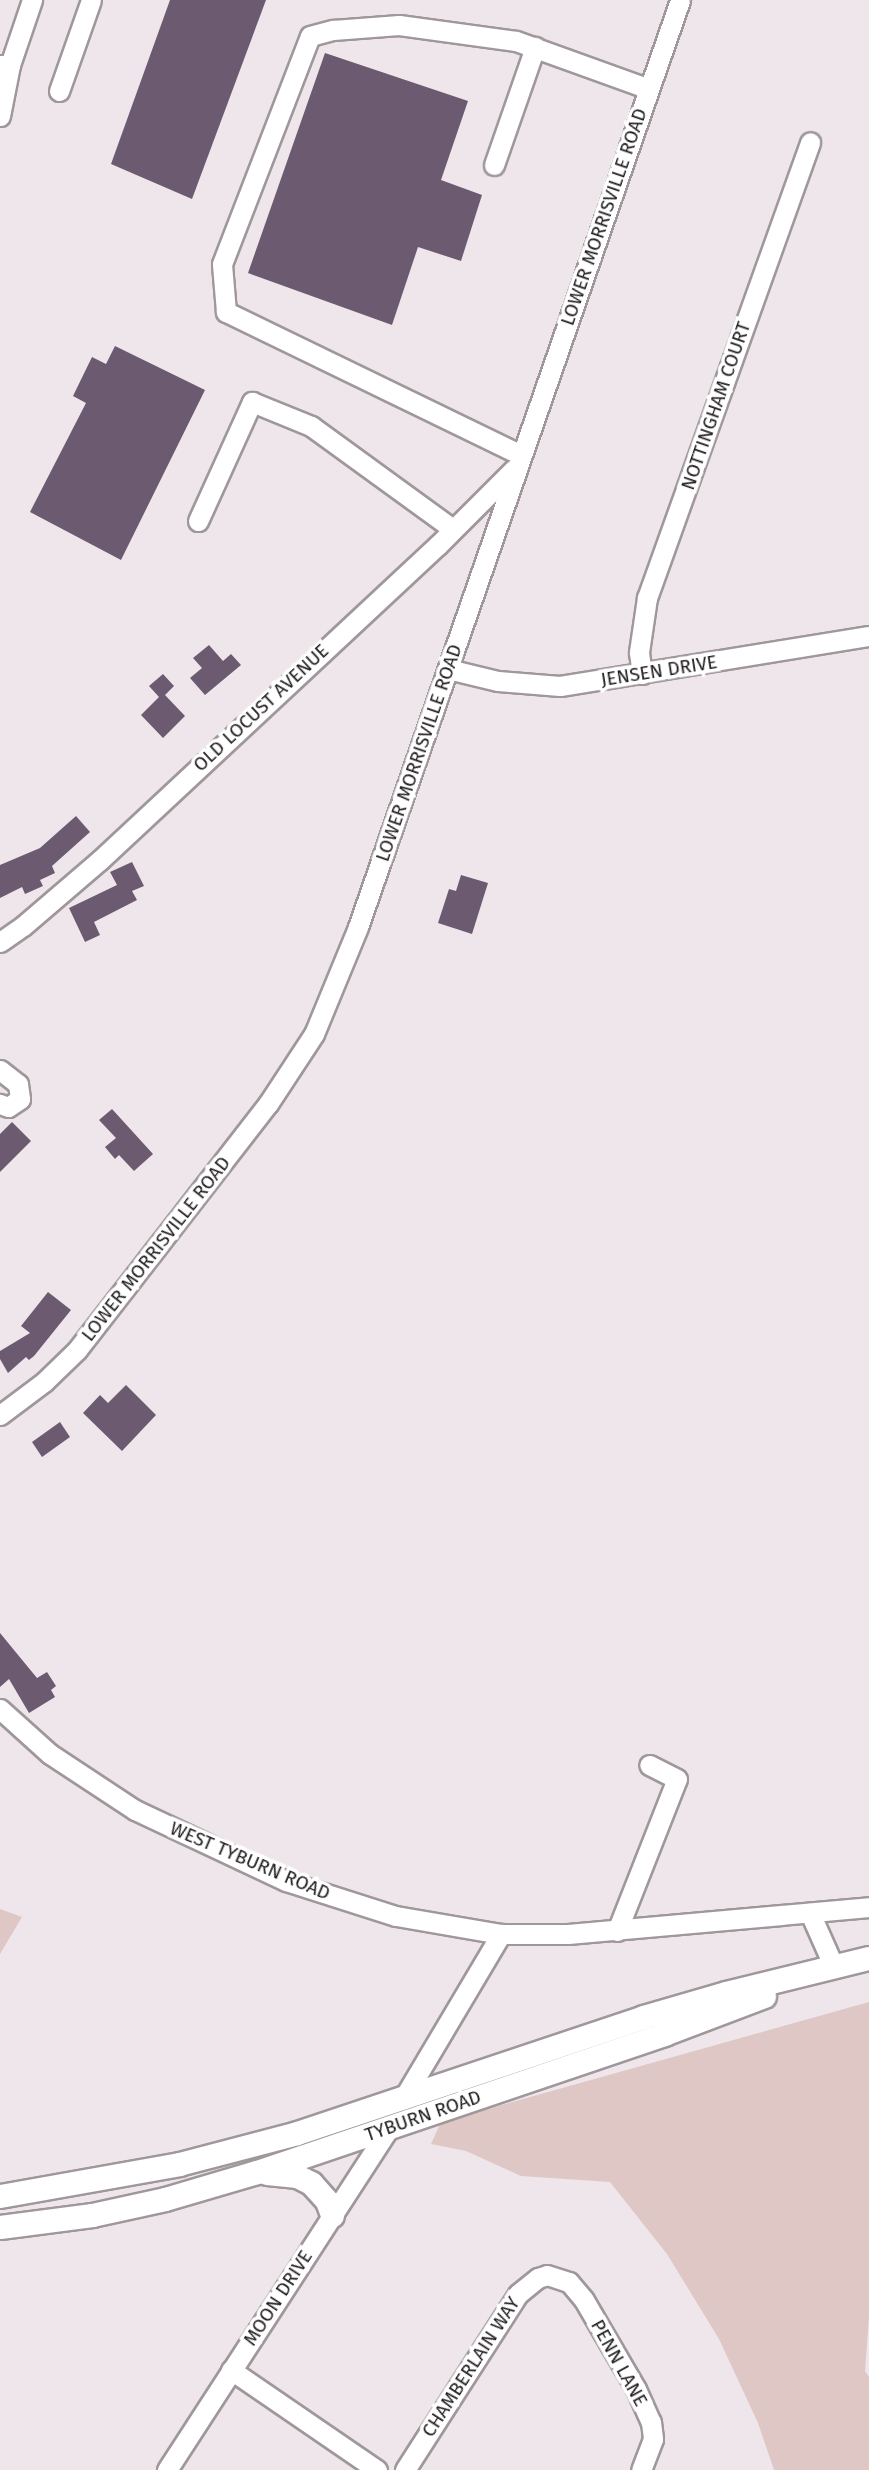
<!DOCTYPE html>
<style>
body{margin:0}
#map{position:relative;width:869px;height:2470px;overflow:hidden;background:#eee6eb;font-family:"Fira Sans",sans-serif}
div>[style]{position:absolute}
.green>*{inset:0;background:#dfc7c5}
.building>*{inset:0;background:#6c5a71}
.roads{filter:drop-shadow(2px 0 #9f979c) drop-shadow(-2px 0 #9f979c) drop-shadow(0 2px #9f979c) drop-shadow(0 -2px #9f979c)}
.minor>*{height:19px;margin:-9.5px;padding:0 9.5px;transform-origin:9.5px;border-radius:9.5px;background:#fff}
.major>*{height:23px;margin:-11.5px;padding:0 11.5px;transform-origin:11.5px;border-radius:11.5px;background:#fff}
span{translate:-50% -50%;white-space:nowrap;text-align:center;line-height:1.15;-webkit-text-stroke:7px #fff;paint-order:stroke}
.street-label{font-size:19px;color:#1f1c1e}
</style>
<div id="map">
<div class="green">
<i style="clip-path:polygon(0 1909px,22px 1917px,0 1954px)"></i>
<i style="clip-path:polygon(869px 2002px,869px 2317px,865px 2371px,869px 2377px,869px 2470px,774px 2470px,758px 2423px,719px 2339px,667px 2254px,610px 2182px,521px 2176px,466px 2151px,431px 2144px,441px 2122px)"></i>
</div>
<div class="building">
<i style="clip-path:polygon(170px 0,266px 0,192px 199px,111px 164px)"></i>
<i style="clip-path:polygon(325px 53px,468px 101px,441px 180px,482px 195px,461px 261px,418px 247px,392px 325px,248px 273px)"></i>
<i style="clip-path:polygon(115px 346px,205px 390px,121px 560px,30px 512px,86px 403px,73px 396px,92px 357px,106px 364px)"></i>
<i style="clip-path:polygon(209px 645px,223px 661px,231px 654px,241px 665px,205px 695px,190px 678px,202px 668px,193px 658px)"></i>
<i style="clip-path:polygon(163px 674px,174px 686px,165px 695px,185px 716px,163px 738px,141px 715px,159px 697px,149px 686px)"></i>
<i style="clip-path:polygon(76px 816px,90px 832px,52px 866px,55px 873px,40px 880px,43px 886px,25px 894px,22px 887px,0 898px,0 865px,40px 848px)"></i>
<i style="clip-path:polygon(132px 862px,144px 886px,132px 891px,137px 900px,94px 922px,100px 935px,85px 942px,69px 908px,117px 885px,110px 872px)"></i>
<i style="clip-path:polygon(461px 875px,488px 883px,472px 934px,438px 923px,449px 889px,456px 891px)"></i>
<i style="clip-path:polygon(112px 1109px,153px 1154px,134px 1171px,119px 1155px,115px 1159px,105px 1147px,116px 1138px,99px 1120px)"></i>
<i style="clip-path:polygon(12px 1122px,31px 1141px,0 1172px,0 1134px)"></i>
<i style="clip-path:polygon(48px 1292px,71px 1310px,34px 1356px,29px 1360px,26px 1357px,8px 1373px,0 1359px,0 1351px,30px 1333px,21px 1326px)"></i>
<i style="clip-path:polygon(126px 1385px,156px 1415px,122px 1451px,83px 1413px,100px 1395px,108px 1403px)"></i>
<i style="clip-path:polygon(60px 1422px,70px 1437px,42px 1457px,32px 1442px)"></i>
<i style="clip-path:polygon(0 1633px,37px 1678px,47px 1672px,56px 1686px,51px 1690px,55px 1697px,29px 1713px,9px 1679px,0 1687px)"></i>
</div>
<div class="roads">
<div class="minor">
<i style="left:0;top:65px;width:10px"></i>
<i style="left:10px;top:65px;width:69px;rotate:-71.3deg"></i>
<i style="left:59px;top:91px;width:96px;rotate:-70.6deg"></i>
<i style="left:0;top:116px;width:52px;rotate:-78.9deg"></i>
<i style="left:494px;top:165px;width:125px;rotate:-70.8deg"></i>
<i style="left:521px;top:455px;width:328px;rotate:-154.1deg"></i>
<i style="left:226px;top:312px;width:48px;rotate:-94.8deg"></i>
<i style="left:222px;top:264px;width:244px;rotate:-68.9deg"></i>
<i style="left:310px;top:36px;width:24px;rotate:-15deg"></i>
<i style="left:333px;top:30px;width:66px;rotate:-4.3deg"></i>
<i style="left:399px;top:25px;width:118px;rotate:7.8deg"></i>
<i style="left:516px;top:41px;width:141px;rotate:19.8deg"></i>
<i style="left:198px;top:521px;width:131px;rotate:-65.6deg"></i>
<i style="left:252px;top:402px;width:64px;rotate:22.1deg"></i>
<i style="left:311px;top:426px;width:175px;rotate:36deg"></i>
<i style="left:448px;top:669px;width:51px;rotate:13.5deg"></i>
<i style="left:498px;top:681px;width:62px;rotate:4.6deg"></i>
<i style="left:560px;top:686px;width:313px;rotate:-9.2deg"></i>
<i style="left:642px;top:674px;width:22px;rotate:-98deg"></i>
<i style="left:639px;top:652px;width:55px;rotate:-81.6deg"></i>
<i style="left:647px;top:598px;width:484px;rotate:-70.3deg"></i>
<i style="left:0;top:942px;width:28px;rotate:-35deg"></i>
<i style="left:23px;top:926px;width:101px;rotate:-40.6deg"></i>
<i style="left:100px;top:860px;width:462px;rotate:-43deg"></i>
<i style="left:438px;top:545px;width:107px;rotate:-45deg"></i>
<i style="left:0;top:1070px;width:23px;rotate:38deg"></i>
<i style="left:18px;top:1084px;width:15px;rotate:82deg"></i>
<i style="left:20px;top:1099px;width:14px;rotate:146deg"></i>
<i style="left:8px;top:1107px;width:9px;rotate:-159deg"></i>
<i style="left:0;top:1415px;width:55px;rotate:-36.9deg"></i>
<i style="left:44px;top:1382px;width:46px;rotate:-44.1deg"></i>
<i style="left:77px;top:1350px;width:311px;rotate:-52.2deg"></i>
<i style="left:268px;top:1104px;width:84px;rotate:-56.7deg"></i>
<i style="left:314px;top:1034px;width:116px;rotate:-67.6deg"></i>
<i style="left:358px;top:927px;width:981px;rotate:-70.84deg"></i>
<i style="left:0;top:1709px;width:67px;rotate:42deg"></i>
<i style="left:50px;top:1754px;width:102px;rotate:33.4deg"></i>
<i style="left:135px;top:1810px;width:167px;rotate:25.2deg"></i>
<i style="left:286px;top:1881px;width:115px;rotate:17.7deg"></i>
<i style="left:396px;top:1916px;width:107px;rotate:9.7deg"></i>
<i style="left:501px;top:1934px;width:67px"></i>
<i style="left:568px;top:1934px;width:302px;rotate:-5.1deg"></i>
<i style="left:810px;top:1913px;width:59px;rotate:66deg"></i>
<i style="left:617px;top:1931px;width:163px;rotate:-68.5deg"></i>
<i style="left:677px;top:1779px;width:31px;rotate:-153deg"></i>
<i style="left:403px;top:2099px;width:192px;rotate:-59.3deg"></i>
<i style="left:231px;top:2370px;width:177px;rotate:34.4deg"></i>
<i style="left:167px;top:2470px;width:410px;rotate:-57deg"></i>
<i style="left:405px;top:2470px;width:209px;rotate:-57.3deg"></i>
<i style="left:518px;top:2294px;width:26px;rotate:-39deg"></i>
<i style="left:538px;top:2278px;width:9px;rotate:-18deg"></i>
<i style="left:547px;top:2275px;width:23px;rotate:18deg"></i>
<i style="left:569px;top:2282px;width:23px;rotate:50deg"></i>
<i style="left:584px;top:2300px;width:103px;rotate:59.7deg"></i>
<i style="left:636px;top:2389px;width:36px;rotate:66deg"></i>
<i style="left:651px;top:2422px;width:17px;rotate:83deg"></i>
<i style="left:653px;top:2439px;width:33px;rotate:111deg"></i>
</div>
<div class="major">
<i style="left:267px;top:2173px;width:30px;rotate:6deg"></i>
<i style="left:297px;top:2176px;width:16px;rotate:27deg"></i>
<i style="left:311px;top:2183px;width:24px;rotate:48deg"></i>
<i style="left:327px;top:2201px;width:15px;rotate:70deg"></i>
<i style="left:0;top:2196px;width:182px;rotate:-10.1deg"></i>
<i style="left:179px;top:2164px;width:122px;rotate:-14.7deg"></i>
<i style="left:297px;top:2133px;width:365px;rotate:-18.5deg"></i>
<i style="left:643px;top:2017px;width:86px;rotate:-16.1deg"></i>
<i style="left:726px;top:1993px;width:147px;rotate:-13.8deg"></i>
<i style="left:0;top:2227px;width:93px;rotate:-7.4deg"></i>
<i style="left:92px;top:2215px;width:75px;rotate:-12.4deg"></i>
<i style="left:165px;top:2199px;width:96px;rotate:-16.4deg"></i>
<i style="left:257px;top:2172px;width:430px;rotate:-18.7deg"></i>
<i style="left:664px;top:2034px;width:107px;rotate:-20.8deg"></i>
</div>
</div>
<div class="street-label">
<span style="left:604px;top:217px;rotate:-71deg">LOWER MORRISVILLE ROAD</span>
<span style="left:716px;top:406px;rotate:-71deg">NOTTINGHAM COURT</span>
<span style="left:659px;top:671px;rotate:-9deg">JENSEN DRIVE</span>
<span style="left:261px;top:708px;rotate:-43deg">OLD LOCUST AVENUE</span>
<span style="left:419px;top:753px;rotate:-71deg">LOWER MORRISVILLE ROAD</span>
<span style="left:156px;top:1249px;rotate:-52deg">LOWER MORRISVILLE ROAD</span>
<span style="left:250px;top:1861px;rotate:23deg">WEST TYBURN ROAD</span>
<span style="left:423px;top:2116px;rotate:-19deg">TYBURN ROAD</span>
<span style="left:278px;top:2298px;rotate:-57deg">MOON DRIVE</span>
<span style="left:619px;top:2363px;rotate:61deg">PENN LANE</span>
<span style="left:471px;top:2367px;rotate:-57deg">CHAMBERLAIN WAY</span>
</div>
</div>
